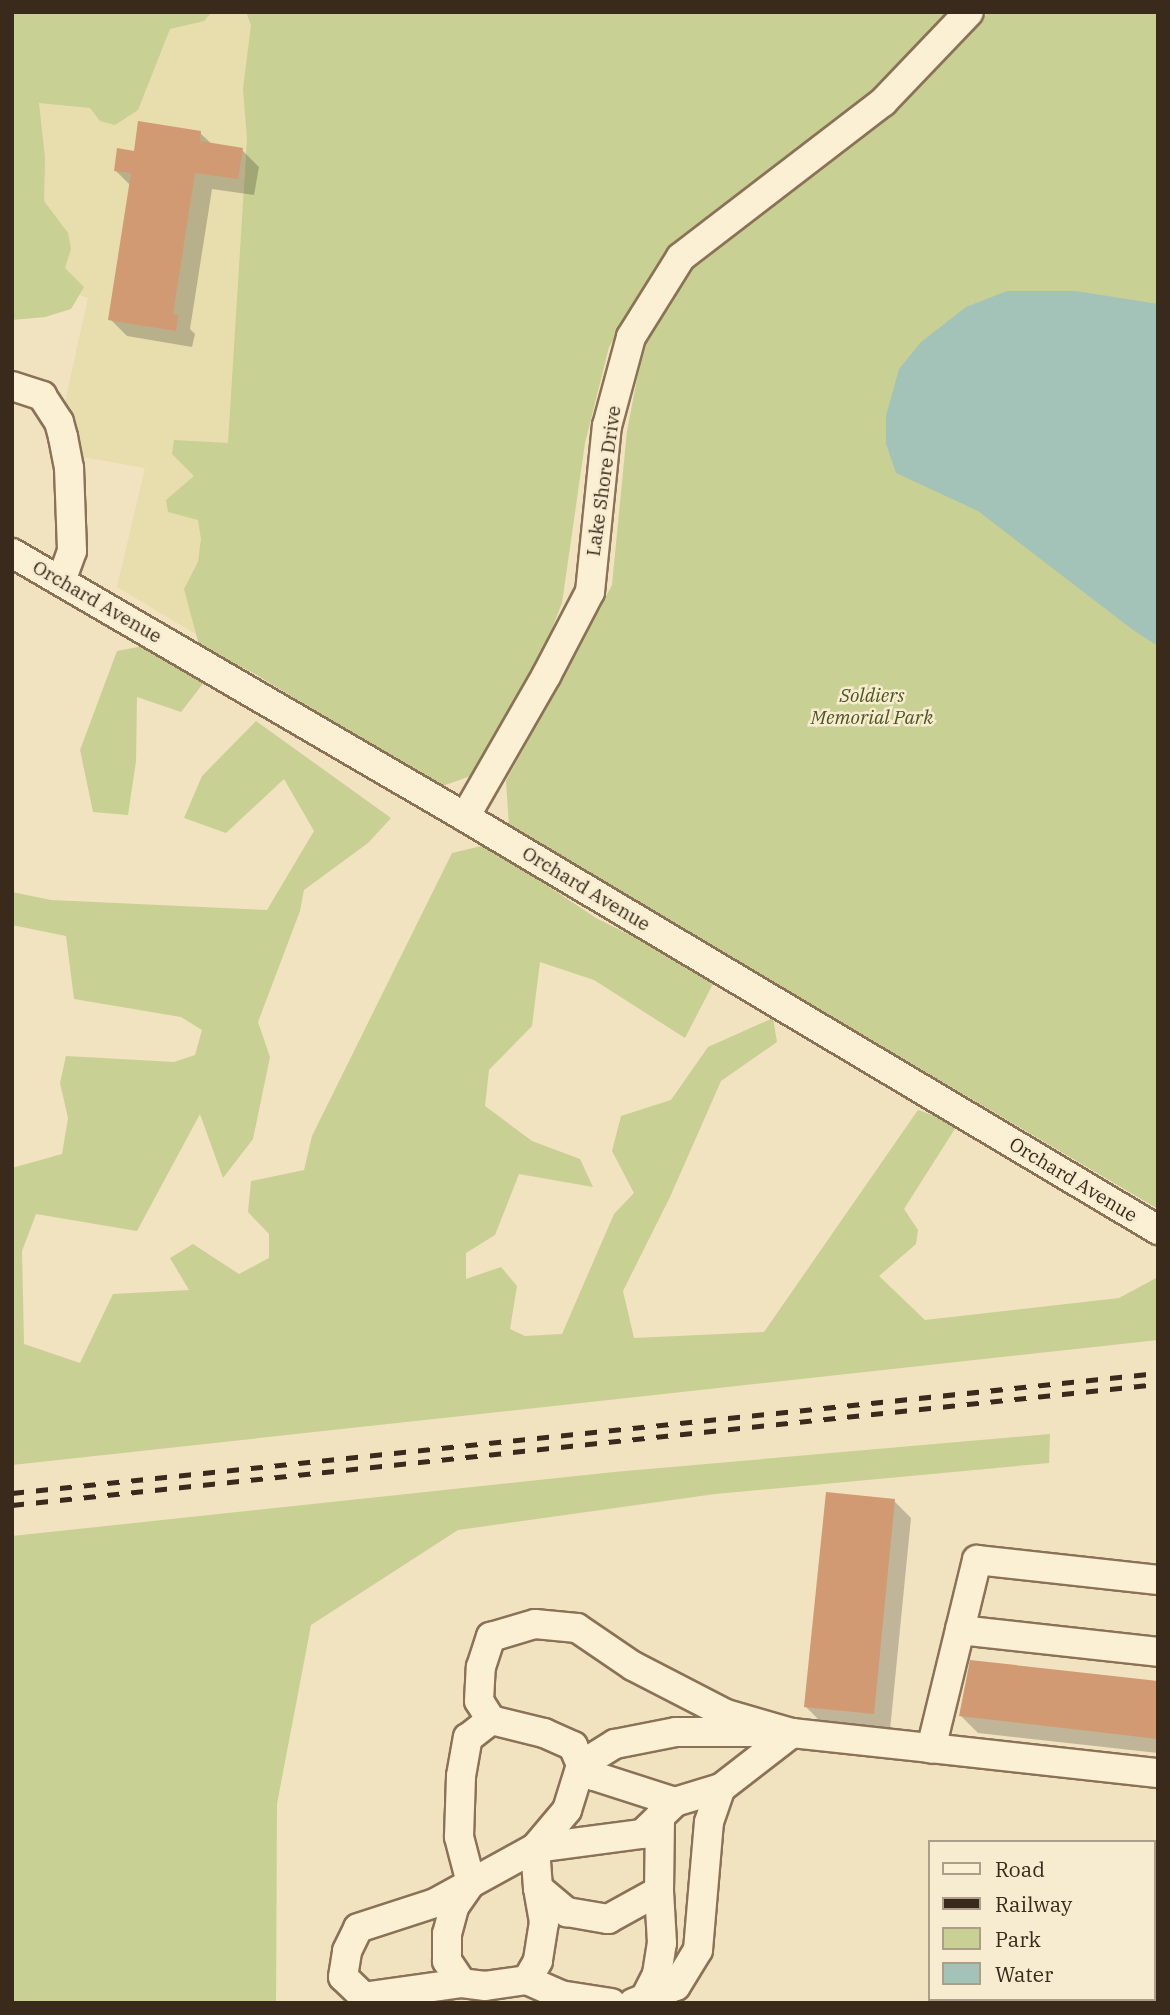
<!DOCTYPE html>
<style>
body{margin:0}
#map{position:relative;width:1170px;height:2015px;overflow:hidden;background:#f1e2c0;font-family:"IBM Plex Serif",serif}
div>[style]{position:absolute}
.farmland>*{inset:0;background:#e7ddad}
.green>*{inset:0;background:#c9d093}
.water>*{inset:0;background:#a3c3b9}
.shadow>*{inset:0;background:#0003}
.building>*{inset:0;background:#d29a73}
.roads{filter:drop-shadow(2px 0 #8b7257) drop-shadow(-2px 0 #8b7257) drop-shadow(0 2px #8b7257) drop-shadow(0 -2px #8b7257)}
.minor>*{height:28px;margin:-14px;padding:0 14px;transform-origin:14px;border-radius:14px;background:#fbefd4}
.rail>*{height:5px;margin-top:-2.5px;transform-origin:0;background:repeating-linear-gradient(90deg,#3a2a1c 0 12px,transparent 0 24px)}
span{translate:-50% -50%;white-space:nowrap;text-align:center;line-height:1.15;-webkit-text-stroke:5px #f8ecd0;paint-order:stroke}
.street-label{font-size:19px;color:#3a2a1c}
.park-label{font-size:19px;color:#4a5721;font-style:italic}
.frame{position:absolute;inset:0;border:14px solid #3a2a1c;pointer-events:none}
.legend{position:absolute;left:928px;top:1840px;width:228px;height:161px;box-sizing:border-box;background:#f8ecd0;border:2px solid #ac9e88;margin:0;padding:9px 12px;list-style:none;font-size:21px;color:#3a2a1c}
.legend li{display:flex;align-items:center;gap:14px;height:35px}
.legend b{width:35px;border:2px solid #ac9e88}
</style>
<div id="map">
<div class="farmland">
<i style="clip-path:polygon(166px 12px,271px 12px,259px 672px,117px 587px,145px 468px,54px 452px,88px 298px,12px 272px,39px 103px)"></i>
</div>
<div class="green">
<i style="clip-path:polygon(12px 12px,212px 12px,204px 21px,170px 29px,138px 110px,115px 125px,100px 121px,90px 108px,39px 103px,45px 158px,44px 201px,68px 233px,71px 249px,65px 268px,84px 287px,71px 309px,45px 317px,12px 320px)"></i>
<i style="clip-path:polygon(246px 12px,949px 12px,902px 63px,831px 128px,667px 256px,609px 347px,585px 443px,562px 603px,523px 702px,476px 774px,440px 787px,255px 674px,199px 645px,184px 589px,198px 562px,201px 539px,198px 520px,168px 512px,166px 500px,194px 476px,172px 454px,174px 440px,228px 443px,247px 139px,243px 89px,251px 25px)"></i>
<i style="clip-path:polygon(989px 12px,1158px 12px,1158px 1209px,509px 826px,506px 781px,612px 585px,627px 431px,643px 348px,682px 274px,892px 113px)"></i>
<i style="clip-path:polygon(144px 646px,205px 681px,181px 712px,137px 697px,136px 761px,128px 815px,93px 812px,80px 750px,117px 651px)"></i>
<i style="clip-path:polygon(256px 721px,391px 818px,368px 843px,304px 890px,300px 911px,258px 1022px,270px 1057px,253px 1139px,223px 1178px,200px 1114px,137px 1231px,36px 1214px,22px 1251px,24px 1344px,80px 1363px,113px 1294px,189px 1290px,170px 1258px,193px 1244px,239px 1274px,269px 1258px,269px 1234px,248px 1212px,251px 1181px,304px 1170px,312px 1136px,452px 853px,486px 845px,596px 918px,716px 978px,685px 1038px,594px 980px,540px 962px,532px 1026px,489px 1070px,485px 1106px,532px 1141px,580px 1159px,593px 1187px,519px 1174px,495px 1235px,466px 1253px,466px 1279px,501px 1267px,517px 1286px,510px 1329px,525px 1336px,562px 1334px,614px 1214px,634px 1193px,612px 1151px,621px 1116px,671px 1100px,708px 1047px,773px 1018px,777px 1042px,721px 1081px,670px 1197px,623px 1291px,634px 1338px,764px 1332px,918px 1110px,958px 1124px,904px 1209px,918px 1230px,916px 1244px,879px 1276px,925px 1320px,1119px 1298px,1158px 1277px,1158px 1340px,12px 1465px,12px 1168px,62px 1154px,68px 1118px,60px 1083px,66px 1056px,174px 1062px,195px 1055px,202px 1030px,181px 1017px,74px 999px,66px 936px,12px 925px,12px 892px,51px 900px,267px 910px,314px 831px,284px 779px,226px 833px,184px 818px,202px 776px)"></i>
<i style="clip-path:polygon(1050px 1434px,1049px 1463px,715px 1494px,458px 1530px,311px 1625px,277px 1804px,276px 2003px,12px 2003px,12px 1536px,614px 1472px)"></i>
</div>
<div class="water">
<i style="clip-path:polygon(1007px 291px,1076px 291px,1158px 304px,1158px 646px,1133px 630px,978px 511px,896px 473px,886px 444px,886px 416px,899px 369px,921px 342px,966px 307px)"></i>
</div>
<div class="shadow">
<i style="clip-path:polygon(200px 133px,213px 145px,242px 150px,259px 167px,254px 195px,212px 189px,190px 329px,195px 334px,192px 347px,127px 336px,110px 319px,131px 186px,115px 170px,135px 153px)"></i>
<i style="clip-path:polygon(894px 1501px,911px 1518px,890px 1730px,823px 1724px,806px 1707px)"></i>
<i style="clip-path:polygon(1158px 1683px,1158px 1753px,978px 1733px,961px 1716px)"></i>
<i style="clip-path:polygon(1158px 1909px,1158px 2000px,1065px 2003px,1064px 1999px,1154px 1999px,1154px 1910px)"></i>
</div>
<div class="building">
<i style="clip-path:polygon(138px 121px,201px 131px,200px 141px,243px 148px,238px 179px,195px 173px,173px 314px,178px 315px,176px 331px,108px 320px,131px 173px,114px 171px,117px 148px,134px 151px)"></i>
<i style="clip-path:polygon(826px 1492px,895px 1499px,874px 1714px,804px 1707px)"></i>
<i style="clip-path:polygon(970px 1660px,1158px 1681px,1158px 1739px,959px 1716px)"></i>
</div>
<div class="roads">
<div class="minor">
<i style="left:12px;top:386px;width:32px;rotate:18deg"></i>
<i style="left:42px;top:396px;width:31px;rotate:57deg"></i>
<i style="left:59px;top:422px;width:16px;rotate:75deg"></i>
<i style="left:63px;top:437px;width:32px;rotate:79deg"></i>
<i style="left:69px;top:468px;width:83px;rotate:87.9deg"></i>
<i style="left:72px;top:551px;width:32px;rotate:110deg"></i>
<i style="left:12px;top:553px;width:524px;rotate:30.23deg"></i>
<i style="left:465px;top:817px;width:807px;rotate:30.79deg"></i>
<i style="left:465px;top:817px;width:163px;rotate:-60.1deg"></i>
<i style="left:546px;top:676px;width:95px;rotate:-62.4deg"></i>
<i style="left:590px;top:592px;width:167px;rotate:-84.2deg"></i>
<i style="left:607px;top:426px;width:92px;rotate:-74.9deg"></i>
<i style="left:631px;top:337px;width:94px;rotate:-58deg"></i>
<i style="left:681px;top:257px;width:255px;rotate:-37.5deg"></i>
<i style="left:883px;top:102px;width:124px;rotate:-46.3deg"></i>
<i style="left:1158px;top:1580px;width:182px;rotate:-173.7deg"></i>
<i style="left:977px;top:1560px;width:194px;rotate:103.7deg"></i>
<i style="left:931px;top:1748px;width:228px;rotate:6.3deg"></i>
<i style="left:960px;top:1630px;width:199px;rotate:6.3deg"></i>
<i style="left:491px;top:1720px;width:22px;rotate:-122deg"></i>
<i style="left:479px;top:1701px;width:34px;rotate:-87deg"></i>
<i style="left:481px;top:1667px;width:32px;rotate:-72deg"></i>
<i style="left:491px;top:1637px;width:46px;rotate:-16.5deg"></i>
<i style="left:535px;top:1624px;width:42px;rotate:5.4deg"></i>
<i style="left:577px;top:1628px;width:68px;rotate:34.2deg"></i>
<i style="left:633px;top:1666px;width:105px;rotate:27.3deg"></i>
<i style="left:726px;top:1714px;width:69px;rotate:16.1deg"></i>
<i style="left:721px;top:1788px;width:48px;rotate:163.1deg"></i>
<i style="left:675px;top:1802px;width:85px;rotate:-162.2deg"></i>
<i style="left:594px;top:1776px;width:17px;rotate:-140deg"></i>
<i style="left:581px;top:1765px;width:40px;rotate:-32deg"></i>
<i style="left:615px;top:1744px;width:62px;rotate:-11.1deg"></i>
<i style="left:676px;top:1732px;width:82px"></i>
<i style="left:538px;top:1888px;width:35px;rotate:80deg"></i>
<i style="left:544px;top:1922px;width:39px;rotate:99deg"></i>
<i style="left:538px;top:1961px;width:22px;rotate:120deg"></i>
<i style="left:527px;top:1980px;width:36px;rotate:24deg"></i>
<i style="left:560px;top:1995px;width:52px;rotate:8.9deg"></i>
<i style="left:527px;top:1980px;width:42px;rotate:171.9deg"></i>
<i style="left:485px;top:1986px;width:23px;rotate:-173deg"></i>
<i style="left:462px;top:1983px;width:27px;rotate:-124deg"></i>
<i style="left:447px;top:1961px;width:27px;rotate:-90deg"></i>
<i style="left:447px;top:1934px;width:28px;rotate:-75deg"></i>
<i style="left:454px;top:1907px;width:29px;rotate:-55deg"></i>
<i style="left:471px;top:1883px;width:48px;rotate:-104.6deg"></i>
<i style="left:459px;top:1837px;width:61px;rotate:-88.1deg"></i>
<i style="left:461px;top:1776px;width:39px;rotate:-80deg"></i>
<i style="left:468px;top:1738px;width:29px;rotate:-38deg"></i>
<i style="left:491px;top:1720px;width:55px;rotate:13.8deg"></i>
<i style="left:544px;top:1733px;width:32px;rotate:24deg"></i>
<i style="left:573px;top:1746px;width:21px;rotate:67deg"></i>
<i style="left:581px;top:1765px;width:47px;rotate:107.3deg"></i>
<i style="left:567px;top:1810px;width:50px;rotate:130.1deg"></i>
<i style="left:535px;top:1848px;width:40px;rotate:85.7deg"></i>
<i style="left:538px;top:1888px;width:38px;rotate:40deg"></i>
<i style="left:567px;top:1912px;width:42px;rotate:9.7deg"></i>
<i style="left:608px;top:1919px;width:58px;rotate:-28.8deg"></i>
<i style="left:462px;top:1983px;width:99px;rotate:171.9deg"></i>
<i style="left:364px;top:1997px;width:29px;rotate:-136deg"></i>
<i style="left:343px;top:1977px;width:26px;rotate:-81deg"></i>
<i style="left:347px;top:1951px;width:25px;rotate:-64deg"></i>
<i style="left:358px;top:1928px;width:81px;rotate:-18deg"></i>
<i style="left:435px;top:1903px;width:114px;rotate:-28.8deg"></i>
<i style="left:535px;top:1848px;width:108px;rotate:-7.5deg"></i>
<i style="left:642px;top:1834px;width:46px;rotate:-44.1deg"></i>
<i style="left:645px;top:1998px;width:27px;rotate:-63deg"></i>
<i style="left:657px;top:1974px;width:31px;rotate:-81deg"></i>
<i style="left:662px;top:1943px;width:52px;rotate:-93.3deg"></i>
<i style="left:659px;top:1891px;width:75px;rotate:-89.2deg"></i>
<i style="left:633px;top:2003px;width:46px;rotate:-21.6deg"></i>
<i style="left:676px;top:1986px;width:42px;rotate:-58.6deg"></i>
<i style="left:698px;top:1950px;width:128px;rotate:-85.1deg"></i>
<i style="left:709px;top:1822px;width:36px;rotate:-71deg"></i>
<i style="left:721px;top:1788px;width:90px;rotate:-37.8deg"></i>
<i style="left:792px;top:1733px;width:140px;rotate:6.2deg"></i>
</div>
</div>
<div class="rail">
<i style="left:12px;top:1493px;width:1152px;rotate:-5.98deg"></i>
<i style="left:12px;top:1505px;width:1152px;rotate:-6.03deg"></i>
</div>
<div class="street-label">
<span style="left:604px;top:481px;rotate:-82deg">Lake Shore Drive</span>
<span style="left:97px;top:602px;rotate:30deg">Orchard Avenue</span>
<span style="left:586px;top:889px;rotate:31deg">Orchard Avenue</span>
<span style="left:1073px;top:1180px;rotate:31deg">Orchard Avenue</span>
</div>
<div class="park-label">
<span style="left:872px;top:707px">Soldiers<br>Memorial Park</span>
</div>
<div class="frame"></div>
<ul class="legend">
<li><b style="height:9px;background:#fbefd4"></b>Road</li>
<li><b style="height:9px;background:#3a2a1c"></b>Railway</li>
<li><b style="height:19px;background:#c9d093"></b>Park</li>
<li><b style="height:19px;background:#a3c3b9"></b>Water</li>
</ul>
</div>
